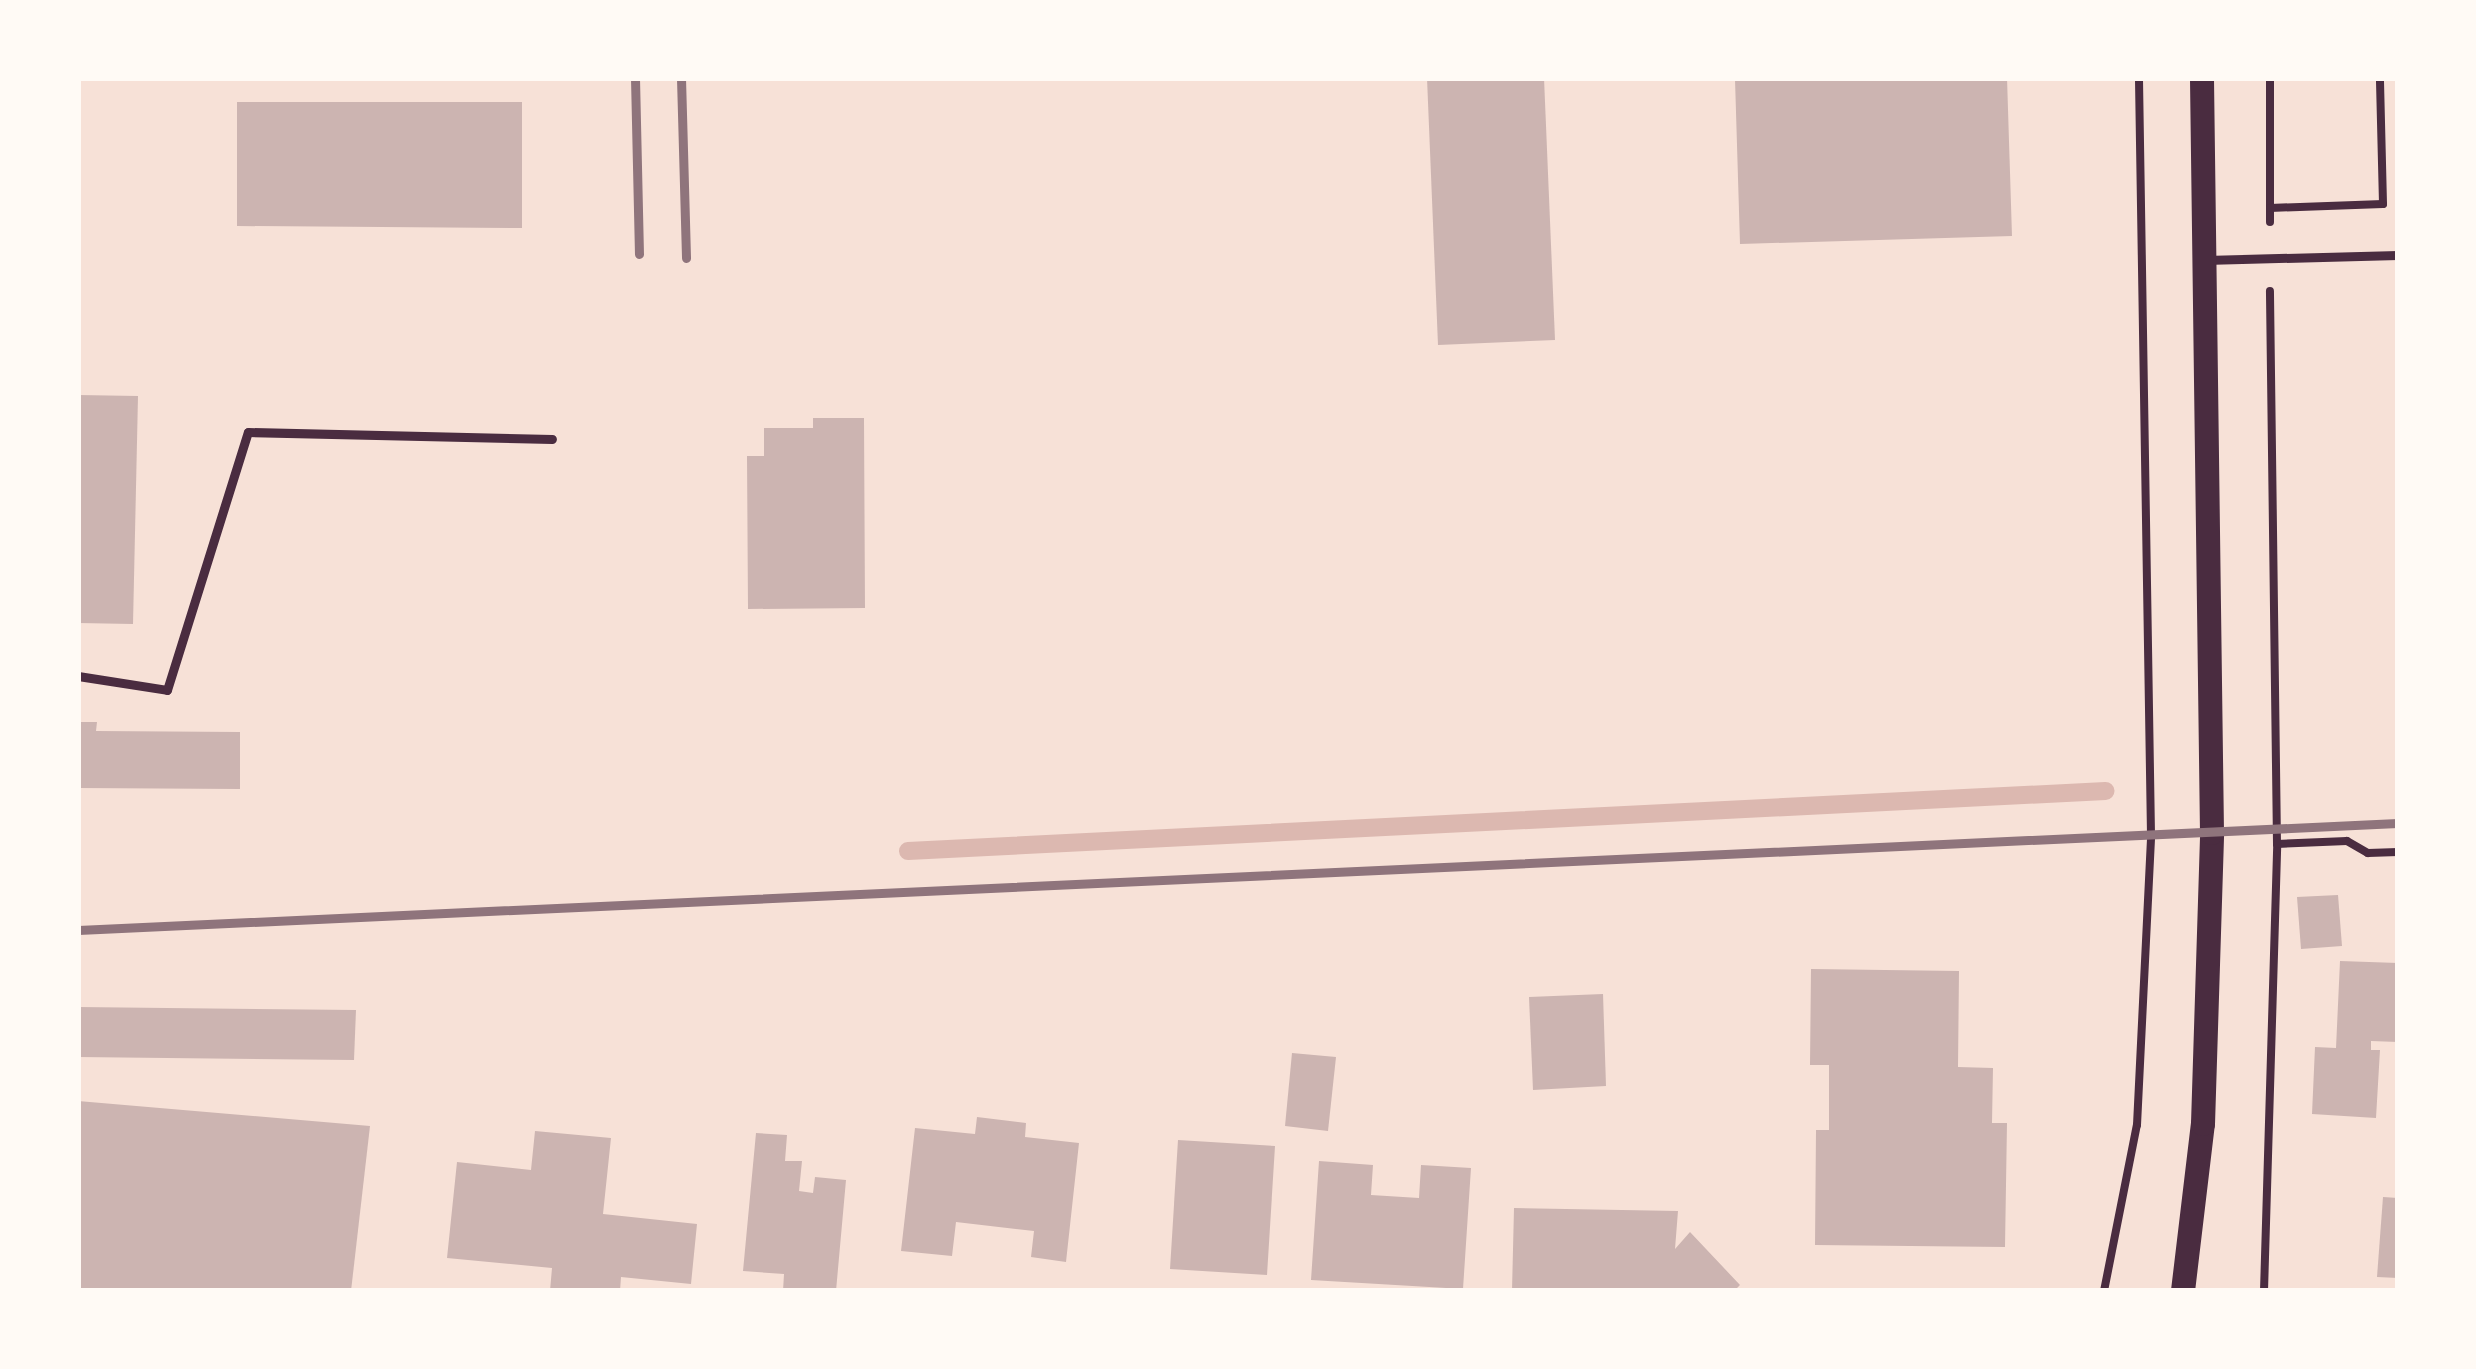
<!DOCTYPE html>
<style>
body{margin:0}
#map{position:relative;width:2476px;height:1369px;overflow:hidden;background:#f7e1d7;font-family:Bitter,serif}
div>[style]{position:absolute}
.stream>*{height:18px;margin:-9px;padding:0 9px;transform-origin:9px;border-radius:9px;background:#dcb8b0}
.building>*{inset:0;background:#ccb4b1}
.path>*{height:8px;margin:-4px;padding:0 4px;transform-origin:4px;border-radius:4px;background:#4a2c40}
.service>*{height:9px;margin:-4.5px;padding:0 4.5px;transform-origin:4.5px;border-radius:4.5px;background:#4a2c40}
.secondary>*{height:24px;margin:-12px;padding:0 12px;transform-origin:12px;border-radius:12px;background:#4a2c40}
.rail>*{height:9px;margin:-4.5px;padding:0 4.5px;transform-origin:4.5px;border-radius:4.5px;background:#8f747c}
span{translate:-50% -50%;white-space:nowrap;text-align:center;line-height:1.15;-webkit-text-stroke:9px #fffaf5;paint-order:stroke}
.frame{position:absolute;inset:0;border:81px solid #fffaf5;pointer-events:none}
</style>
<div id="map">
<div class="stream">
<i style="left:908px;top:851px;width:1199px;rotate:-2.87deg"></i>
</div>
<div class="building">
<i style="clip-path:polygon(1427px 78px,1544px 78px,1555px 340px,1438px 345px)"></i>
<i style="clip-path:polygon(2007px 78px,2012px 236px,1740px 244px,1735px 79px)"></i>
<i style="clip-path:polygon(237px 102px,522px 102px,522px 228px,237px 226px)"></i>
<i style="clip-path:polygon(78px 395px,138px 396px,133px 624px,78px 623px)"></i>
<i style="clip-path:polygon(813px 418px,864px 418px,865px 608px,748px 609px,747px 456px,764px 456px,764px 428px,813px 428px)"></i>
<i style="clip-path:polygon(78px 722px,97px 722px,96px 731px,240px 732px,240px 789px,78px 788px)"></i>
<i style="clip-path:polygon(2338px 895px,2342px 946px,2301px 949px,2297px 897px)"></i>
<i style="clip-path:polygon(2340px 961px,2398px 963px,2398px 1042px,2371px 1041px,2371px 1050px,2380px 1050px,2376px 1118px,2312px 1114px,2315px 1047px,2336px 1048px)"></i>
<i style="clip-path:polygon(1811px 969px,1959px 971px,1958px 1067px,1993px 1068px,1992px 1123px,2007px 1123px,2005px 1247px,1815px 1245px,1816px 1130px,1829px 1130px,1829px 1065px,1810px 1065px)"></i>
<i style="clip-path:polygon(1603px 994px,1606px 1086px,1533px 1090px,1529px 997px)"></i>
<i style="clip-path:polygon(78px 1007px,356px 1010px,354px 1060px,78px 1057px)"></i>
<i style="clip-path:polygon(1292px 1053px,1336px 1057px,1328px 1131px,1285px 1126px)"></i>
<i style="clip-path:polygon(78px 1101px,370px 1126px,351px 1291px,78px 1291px)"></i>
<i style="clip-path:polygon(977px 1117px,1026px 1123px,1025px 1137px,1079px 1143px,1066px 1262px,1031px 1257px,1034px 1231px,956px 1222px,952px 1256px,901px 1251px,915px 1128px,975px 1134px)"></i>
<i style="clip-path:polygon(535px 1131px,611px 1138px,603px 1214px,697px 1224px,691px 1284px,621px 1277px,620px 1291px,550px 1291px,552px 1268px,447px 1258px,457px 1162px,531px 1170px)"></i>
<i style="clip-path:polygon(756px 1133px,787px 1135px,785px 1161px,802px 1161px,799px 1191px,813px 1193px,815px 1177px,846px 1180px,836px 1291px,783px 1291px,784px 1274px,743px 1271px)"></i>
<i style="clip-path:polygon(1178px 1140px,1275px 1146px,1267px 1275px,1170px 1269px)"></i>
<i style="clip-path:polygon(1319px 1161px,1373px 1165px,1371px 1195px,1419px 1198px,1421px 1165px,1471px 1168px,1463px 1289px,1311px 1280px)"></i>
<i style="clip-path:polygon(2383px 1197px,2398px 1198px,2398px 1278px,2377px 1277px)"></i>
<i style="clip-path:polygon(1514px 1208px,1678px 1211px,1675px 1249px,1690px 1232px,1740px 1285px,1734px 1291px,1512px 1291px)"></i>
</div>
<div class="path">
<i style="left:2270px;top:78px;width:144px;rotate:90deg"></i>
<i style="left:2270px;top:208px;width:113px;rotate:-2deg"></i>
<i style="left:2383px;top:204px;width:126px;rotate:-91.4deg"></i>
<i style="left:2277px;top:844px;width:70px;rotate:-2.5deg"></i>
<i style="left:2347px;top:841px;width:24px;rotate:30deg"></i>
<i style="left:2368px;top:853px;width:30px;rotate:-2deg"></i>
<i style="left:2104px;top:1291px;width:169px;rotate:-78.8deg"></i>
<i style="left:2137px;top:1125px;width:290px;rotate:-87.2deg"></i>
<i style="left:2151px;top:835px;width:757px;rotate:-90.91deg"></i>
<i style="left:2264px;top:1291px;width:447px;rotate:-88.3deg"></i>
<i style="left:2277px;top:844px;width:553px;rotate:-90.73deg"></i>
</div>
<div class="service">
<i style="left:2205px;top:260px;width:193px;rotate:-1.5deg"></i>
<i style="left:78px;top:676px;width:90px;rotate:8.9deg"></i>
<i style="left:167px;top:690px;width:270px;rotate:-72.6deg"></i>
<i style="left:248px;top:432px;width:304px;rotate:1.3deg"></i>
</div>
<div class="secondary">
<i style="left:2183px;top:1291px;width:168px;rotate:-83.2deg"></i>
<i style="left:2203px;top:1124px;width:291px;rotate:-88.2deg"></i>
<i style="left:2212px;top:833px;width:755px;rotate:-90.76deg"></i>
</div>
<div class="rail">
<i style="left:635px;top:78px;width:176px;rotate:88.7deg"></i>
<i style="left:681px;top:78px;width:180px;rotate:88.4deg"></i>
<i style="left:78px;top:930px;width:2322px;rotate:-2.64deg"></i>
</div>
<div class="frame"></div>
</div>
